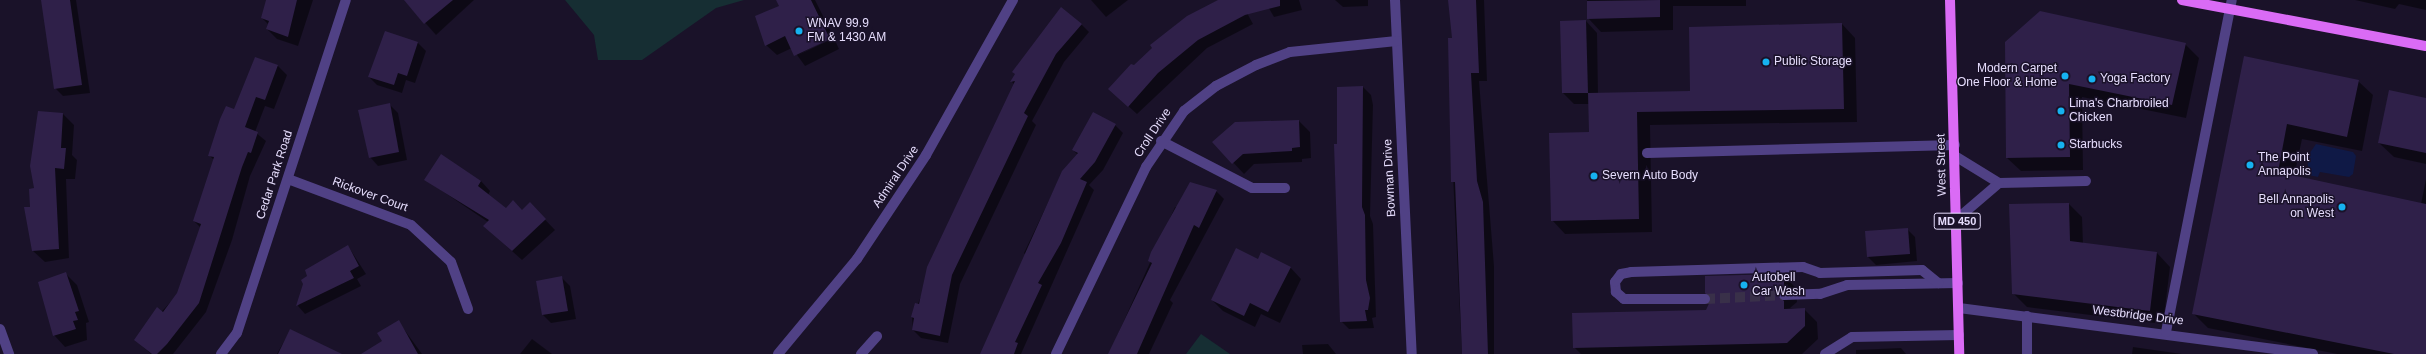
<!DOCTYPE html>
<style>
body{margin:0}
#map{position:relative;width:2426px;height:354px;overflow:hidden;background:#1a1229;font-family:Arial,sans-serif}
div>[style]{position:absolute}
.green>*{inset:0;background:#162e33}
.water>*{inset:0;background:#0f1946}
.shadow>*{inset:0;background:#0007}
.building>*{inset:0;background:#2f2049}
.minor-tunnel>*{height:10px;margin-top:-5px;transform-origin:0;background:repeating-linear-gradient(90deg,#393049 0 10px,transparent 0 15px)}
.minor>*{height:10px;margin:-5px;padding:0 5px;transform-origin:5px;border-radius:5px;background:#504185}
.major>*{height:10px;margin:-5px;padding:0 5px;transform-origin:5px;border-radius:5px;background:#da6bf5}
.dots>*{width:11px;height:11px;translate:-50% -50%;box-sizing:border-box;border:2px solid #1a1229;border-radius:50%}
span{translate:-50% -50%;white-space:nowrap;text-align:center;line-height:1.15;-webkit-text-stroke:3px #1a1229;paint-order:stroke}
.shield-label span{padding:1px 3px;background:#1a1229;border:1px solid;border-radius:3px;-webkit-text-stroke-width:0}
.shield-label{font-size:11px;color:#e6ddfd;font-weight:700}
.poi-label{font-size:12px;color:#e6ddfd}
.left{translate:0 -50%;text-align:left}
.right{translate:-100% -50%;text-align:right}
.street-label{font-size:12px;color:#e6ddfd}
</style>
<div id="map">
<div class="green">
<i style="clip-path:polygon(565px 0,744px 0,716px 8px,642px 60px,598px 60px,594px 35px)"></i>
<i style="clip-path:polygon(1201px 334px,1230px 354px,1186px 354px)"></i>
</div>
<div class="water">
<i style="clip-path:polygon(2316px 144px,2353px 152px,2356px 156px,2353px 174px,2349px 177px,2320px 172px,2318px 177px,2309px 175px,2307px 157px)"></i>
</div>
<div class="shadow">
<i style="clip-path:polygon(42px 0,76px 0,90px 93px,63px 96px,55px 88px)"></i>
<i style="clip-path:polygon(267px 0,313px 0,298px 46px,277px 39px,267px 29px,268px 24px,262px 18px)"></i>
<i style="clip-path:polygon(405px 0,474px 0,436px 35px)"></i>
<i style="clip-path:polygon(777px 0,815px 0,833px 36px,798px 55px,834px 38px,839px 49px,805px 66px,792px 48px,777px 55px,766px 45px,780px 7px)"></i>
<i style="clip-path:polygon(1091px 0,1128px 0,1106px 17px)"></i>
<i style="clip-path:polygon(1221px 0,1240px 0,1253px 24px,1207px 48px,1137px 114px,1118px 97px)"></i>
<i style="clip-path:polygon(1264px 0,1299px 0,1302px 10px,1274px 17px)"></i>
<i style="clip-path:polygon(1335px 0,1368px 0,1368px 6px,1343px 7px)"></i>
<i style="clip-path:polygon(1450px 0,1484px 0,1487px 81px,1479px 81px,1494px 266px,1494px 354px,1462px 354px,1450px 116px,1453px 39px)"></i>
<i style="clip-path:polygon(1587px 0,1746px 0,1746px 6px,1673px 6px,1673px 30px,1601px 32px,1588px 18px)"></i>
<i style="clip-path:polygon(2355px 0,2426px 0,2426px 10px,2399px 4px,2395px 9px)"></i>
<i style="clip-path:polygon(1586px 21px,1597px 33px,1598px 94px,1691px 92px,1842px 24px,1855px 38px,1857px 122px,1650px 125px,1652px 232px,1565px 234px,1552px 220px,1590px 133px,1589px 104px,1574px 104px,1563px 93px)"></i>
<i style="clip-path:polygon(1081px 24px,1089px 32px,1064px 62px,1032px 121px,1036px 125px,960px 284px,948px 343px,921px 338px,913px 330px,912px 317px,1015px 85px,1012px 82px,1016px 74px)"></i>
<i style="clip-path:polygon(386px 32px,418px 43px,426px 51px,415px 83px,406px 80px,402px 93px,377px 85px,369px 77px)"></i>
<i style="clip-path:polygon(2006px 43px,2185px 44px,2199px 58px,2186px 118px,2082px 97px,2083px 170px,2021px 171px,2007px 158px)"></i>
<i style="clip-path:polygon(2245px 57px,2358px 81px,2373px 95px,2362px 151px,2302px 139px,2294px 177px,2421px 204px,2426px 179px,2426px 354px,2337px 354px,2208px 328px,2193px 313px)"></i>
<i style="clip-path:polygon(255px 58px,278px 66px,287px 75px,274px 109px,265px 106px,255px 132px,266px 141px,250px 176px,232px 240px,206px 312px,173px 354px,151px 354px,135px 340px,178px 294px,201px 228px,194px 221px,214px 160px,209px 155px,235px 110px)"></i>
<i style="clip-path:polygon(1363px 87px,1371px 95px,1373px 105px,1370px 216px,1373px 224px,1376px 317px,1372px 318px,1374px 328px,1349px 329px,1341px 321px,1338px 88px)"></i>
<i style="clip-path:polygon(2426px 99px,2426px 164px,2394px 157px,2379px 143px)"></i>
<i style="clip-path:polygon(390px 105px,398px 113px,407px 160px,378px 166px,370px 157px)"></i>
<i style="clip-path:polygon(63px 114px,74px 125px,72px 155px,77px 160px,75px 179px,66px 179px,69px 258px,45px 262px,33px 251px,26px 208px,31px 208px)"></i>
<i style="clip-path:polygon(1299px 121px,1310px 132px,1311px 158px,1302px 159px,1302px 162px,1254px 164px,1244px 174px,1214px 142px)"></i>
<i style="clip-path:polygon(1115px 125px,1123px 133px,1103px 170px,1089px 185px,1094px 190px,1021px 354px,981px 354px,1028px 257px,1024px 253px,1063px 171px,1078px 155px,1073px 150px)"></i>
<i style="clip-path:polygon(426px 180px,481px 181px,490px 191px,488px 195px,506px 209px,522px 211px,530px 204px,555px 230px,522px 260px,484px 226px,488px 222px)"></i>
<i style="clip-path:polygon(1216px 191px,1224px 199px,1170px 300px,1173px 303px,1149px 354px,1109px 354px,1175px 207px,1179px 209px)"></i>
<i style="clip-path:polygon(2069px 204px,2082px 217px,2083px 244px,2157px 253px,2170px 267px,2163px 324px,2027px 307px,2013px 293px)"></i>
<i style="clip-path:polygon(1907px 229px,1915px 237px,1917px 261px,1876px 265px,1868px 257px)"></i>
<i style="clip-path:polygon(348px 246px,366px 274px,357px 279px,361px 286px,305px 314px,298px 306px,304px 284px)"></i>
<i style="clip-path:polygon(1258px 260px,1290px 267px,1301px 279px,1280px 323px,1261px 314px,1255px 327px,1223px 311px,1212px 300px)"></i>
<i style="clip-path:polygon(66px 274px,77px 285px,89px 322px,86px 323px,87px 340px,65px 347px,54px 335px)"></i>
<i style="clip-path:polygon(1783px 275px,1796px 288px,1797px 302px,1790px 308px,1804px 309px,1817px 322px,1818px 339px,1802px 354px,1581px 354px,1574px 347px,1706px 311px)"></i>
<i style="clip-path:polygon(562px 278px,570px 286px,576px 319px,551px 323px,543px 315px)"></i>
<i style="clip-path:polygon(398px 321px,422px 354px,373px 354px,384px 342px)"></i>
<i style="clip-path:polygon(290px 331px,331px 354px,277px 354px)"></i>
<i style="clip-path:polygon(532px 339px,552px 354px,520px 354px)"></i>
<i style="clip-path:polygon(1328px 344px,1336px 354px,1289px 354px,1303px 354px,1302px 345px)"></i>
<i style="clip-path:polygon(2133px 347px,2182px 354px,2132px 354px)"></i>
<i style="clip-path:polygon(1901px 348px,1906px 354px,1856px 354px,1856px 350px)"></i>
</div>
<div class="building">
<i style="clip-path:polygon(41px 0,70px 0,82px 85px,54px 89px)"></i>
<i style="clip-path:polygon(266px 0,297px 0,288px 37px,266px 29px,269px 21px,261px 18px)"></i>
<i style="clip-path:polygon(404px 0,453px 0,424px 24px)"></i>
<i style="clip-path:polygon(776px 0,811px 0,830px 39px,794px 56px,785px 36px,765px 46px,755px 16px,779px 6px)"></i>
<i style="clip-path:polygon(1218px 0,1280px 0,1280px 6px,1245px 15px,1198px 40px,1158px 73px,1128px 107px,1108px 89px,1131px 64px,1134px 65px,1152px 48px,1150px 45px,1187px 16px)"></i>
<i style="clip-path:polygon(1448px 0,1476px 0,1479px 73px,1471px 73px,1477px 181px,1483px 202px,1488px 354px,1462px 354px,1455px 182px,1451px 182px,1448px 38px,1452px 38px)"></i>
<i style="clip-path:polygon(1660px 0,1660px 17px,1587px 19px,1587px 1px)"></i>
<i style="clip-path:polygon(1061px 7px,1082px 24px,1056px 54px,1024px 113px,1028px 116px,952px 275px,940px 336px,912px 330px,914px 318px,911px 317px,915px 303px,919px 304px,927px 267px,1015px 81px,1010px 82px,1015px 74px,1012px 72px)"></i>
<i style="clip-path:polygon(2040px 11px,2186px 43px,2172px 105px,2069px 84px,2070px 157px,2006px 158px,2005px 42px)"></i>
<i style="clip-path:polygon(1586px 20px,1588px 93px,1562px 93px,1560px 21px)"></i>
<i style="clip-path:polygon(1842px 23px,1844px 109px,1637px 112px,1639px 219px,1551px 221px,1549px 133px,1589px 132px,1588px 93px,1690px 91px,1689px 27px)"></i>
<i style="clip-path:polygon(385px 31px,418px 42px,407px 76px,398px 73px,394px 85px,368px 77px)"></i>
<i style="clip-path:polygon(2244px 56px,2359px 80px,2347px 137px,2287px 124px,2278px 172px,2426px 204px,2426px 354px,2394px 354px,2192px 314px)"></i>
<i style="clip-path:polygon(255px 57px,278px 65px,265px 100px,256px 97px,245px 127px,258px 132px,251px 153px,248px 152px,242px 167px,199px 303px,167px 344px,157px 354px,152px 354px,134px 340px,157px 307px,163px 312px,177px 293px,201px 224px,193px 221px,214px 157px,208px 156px,220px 119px,226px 106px,234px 109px)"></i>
<i style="clip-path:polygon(1363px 86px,1362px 207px,1365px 215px,1366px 280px,1370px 298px,1368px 310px,1365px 310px,1367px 321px,1340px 322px,1334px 144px,1337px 144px,1337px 87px)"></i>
<i style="clip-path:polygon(2389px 90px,2426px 98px,2426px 153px,2378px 143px)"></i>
<i style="clip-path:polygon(390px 103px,399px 152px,369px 158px,358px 110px)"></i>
<i style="clip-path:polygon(38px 111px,63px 113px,61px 148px,66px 148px,64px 169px,55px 168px,59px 249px,32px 251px,24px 207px,30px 207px,29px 189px,34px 188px,30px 166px)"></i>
<i style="clip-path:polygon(1093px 112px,1116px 124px,1095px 162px,1080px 179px,1087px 182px,1061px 243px,1038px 283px,1042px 285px,1015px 342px,1018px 343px,1014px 354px,980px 354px,1062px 171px,1078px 153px,1072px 150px)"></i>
<i style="clip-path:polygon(1299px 120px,1300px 147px,1292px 148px,1292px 151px,1243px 154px,1232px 164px,1212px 142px,1235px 122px)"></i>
<i style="clip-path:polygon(441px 154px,481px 181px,478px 186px,506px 208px,513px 200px,522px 210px,530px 202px,546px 219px,512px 251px,483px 226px,489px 220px,424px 180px)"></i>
<i style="clip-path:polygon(1190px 182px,1217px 190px,1199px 228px,1194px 225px,1137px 354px,1108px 354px,1152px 263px,1148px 261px,1151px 252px)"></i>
<i style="clip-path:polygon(2069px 203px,2070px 241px,2157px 252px,2150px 311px,2012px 294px,2009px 204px)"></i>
<i style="clip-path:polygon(1908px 228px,1910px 254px,1867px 257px,1865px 231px)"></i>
<i style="clip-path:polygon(348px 245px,359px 266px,350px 271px,354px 278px,296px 306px,303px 284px,301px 280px,307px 276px,305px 270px)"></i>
<i style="clip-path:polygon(1236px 248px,1258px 259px,1261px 252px,1291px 267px,1268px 312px,1250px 303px,1244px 316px,1211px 300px)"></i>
<i style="clip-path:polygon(66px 272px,79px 311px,75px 312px,78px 320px,73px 321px,76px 329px,53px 336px,38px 282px)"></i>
<i style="clip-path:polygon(1784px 274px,1784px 288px,1778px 295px,1784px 301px,1784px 309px,1805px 308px,1805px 326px,1787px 343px,1573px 348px,1572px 313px,1706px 310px,1711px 299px,1705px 293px,1705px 276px)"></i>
<i style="clip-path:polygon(562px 276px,568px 311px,542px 315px,536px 281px)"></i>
<i style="clip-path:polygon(399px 320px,418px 354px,361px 354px,382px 341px,377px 333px)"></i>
<i style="clip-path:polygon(290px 329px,342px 354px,278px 354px)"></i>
</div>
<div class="minor-tunnel">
<i style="left:1705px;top:299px;width:79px;rotate:-2.9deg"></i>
</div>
<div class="minor">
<i style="left:1395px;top:0;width:354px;rotate:87.3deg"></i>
<i style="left:1161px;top:141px;width:102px;rotate:27.3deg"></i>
<i style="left:1252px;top:188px;width:33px"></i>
<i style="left:1647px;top:153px;width:308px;rotate:-1.5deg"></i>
<i style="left:1955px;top:156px;width:52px;rotate:31.5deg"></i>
<i style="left:1999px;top:183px;width:87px;rotate:-1.3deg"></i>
<i style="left:288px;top:179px;width:131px;rotate:20.5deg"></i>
<i style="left:411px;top:225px;width:54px;rotate:42.8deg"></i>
<i style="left:451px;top:262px;width:50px;rotate:70.1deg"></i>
<i style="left:1957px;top:219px;width:55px;rotate:-40.6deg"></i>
<i style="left:1784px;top:295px;width:36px;rotate:-2deg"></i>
<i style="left:1820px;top:294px;width:28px;rotate:-18deg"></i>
<i style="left:1847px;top:285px;width:111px;rotate:-1deg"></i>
<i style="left:1705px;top:299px;width:81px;rotate:180deg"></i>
<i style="left:1624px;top:299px;width:11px;rotate:-139deg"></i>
<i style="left:1616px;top:292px;width:10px;rotate:-96deg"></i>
<i style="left:1615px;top:282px;width:10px;rotate:-53deg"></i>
<i style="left:1621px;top:274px;width:10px;rotate:-11deg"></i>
<i style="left:1631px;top:272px;width:172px;rotate:-1.7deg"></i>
<i style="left:1803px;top:267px;width:18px;rotate:19deg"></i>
<i style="left:1820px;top:273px;width:102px;rotate:-1.7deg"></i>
<i style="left:1922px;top:270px;width:21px;rotate:39deg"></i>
<i style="left:1959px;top:308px;width:357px;rotate:7.4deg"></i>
<i style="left:0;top:329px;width:27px;rotate:70deg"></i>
<i style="left:2166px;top:332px;width:338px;rotate:-78.8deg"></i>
<i style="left:221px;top:354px;width:26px;rotate:-53deg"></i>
<i style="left:237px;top:333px;width:350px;rotate:-71.9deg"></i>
<i style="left:778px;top:354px;width:124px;rotate:-50.3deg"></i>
<i style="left:857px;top:259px;width:125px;rotate:-56.4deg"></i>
<i style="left:926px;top:155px;width:178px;rotate:-60.7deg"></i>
<i style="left:861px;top:354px;width:24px;rotate:-48deg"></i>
<i style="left:1056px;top:354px;width:208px;rotate:-64.3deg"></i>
<i style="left:1146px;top:167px;width:68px;rotate:-55.8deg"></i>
<i style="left:1184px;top:111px;width:41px;rotate:-38deg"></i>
<i style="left:1216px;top:86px;width:45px;rotate:-27.7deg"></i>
<i style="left:1256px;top:65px;width:36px;rotate:-21deg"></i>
<i style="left:1290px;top:52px;width:107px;rotate:-5.9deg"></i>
<i style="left:1825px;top:354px;width:32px;rotate:-32deg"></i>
<i style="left:1852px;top:337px;width:107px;rotate:-1.1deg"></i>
<i style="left:2027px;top:354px;width:38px;rotate:-90deg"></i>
</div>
<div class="major">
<i style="left:1950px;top:0;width:354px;rotate:88.5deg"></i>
<i style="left:2182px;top:0;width:248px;rotate:10.7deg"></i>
</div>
<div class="dots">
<i style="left:799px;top:31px;background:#16b2f0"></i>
<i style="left:1766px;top:62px;background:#16b2f0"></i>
<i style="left:2065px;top:76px;background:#16b2f0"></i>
<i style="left:2092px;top:79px;background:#16b2f0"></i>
<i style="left:2061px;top:111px;background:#16b2f0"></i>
<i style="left:2061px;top:145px;background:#16b2f0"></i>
<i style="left:2250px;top:165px;background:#16b2f0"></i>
<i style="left:1594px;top:176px;background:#16b2f0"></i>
<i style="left:2342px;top:207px;background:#16b2f0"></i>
<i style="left:1744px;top:285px;background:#16b2f0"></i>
</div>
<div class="shield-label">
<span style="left:1957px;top:221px">MD 450</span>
</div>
<div class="poi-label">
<span class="left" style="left:807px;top:31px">WNAV 99.9<br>FM &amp; 1430 AM</span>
<span class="left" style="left:1774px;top:62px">Public Storage</span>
<span class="right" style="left:2057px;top:76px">Modern Carpet<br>One Floor &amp; Home</span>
<span class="left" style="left:2100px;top:79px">Yoga Factory</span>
<span class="left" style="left:2069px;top:111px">Lima's Charbroiled<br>Chicken</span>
<span class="left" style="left:2069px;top:145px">Starbucks</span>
<span class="left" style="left:2258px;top:165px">The Point<br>Annapolis</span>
<span class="left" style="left:1602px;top:176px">Severn Auto Body</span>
<span class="right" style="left:2334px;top:207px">Bell Annapolis<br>on West</span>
<span class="left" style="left:1752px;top:285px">Autobell<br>Car Wash</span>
</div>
<div class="street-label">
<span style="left:1153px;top:133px;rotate:-56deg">Croll Drive</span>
<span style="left:1942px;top:165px;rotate:-91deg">West Street</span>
<span style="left:275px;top:175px;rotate:-72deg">Cedar Park Road</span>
<span style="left:896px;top:177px;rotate:-56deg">Admiral Drive</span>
<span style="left:1390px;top:178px;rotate:-93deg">Bowman Drive</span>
<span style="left:370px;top:195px;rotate:20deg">Rickover Court</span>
<span style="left:2138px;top:316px;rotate:7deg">Westbridge Drive</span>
</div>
</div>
